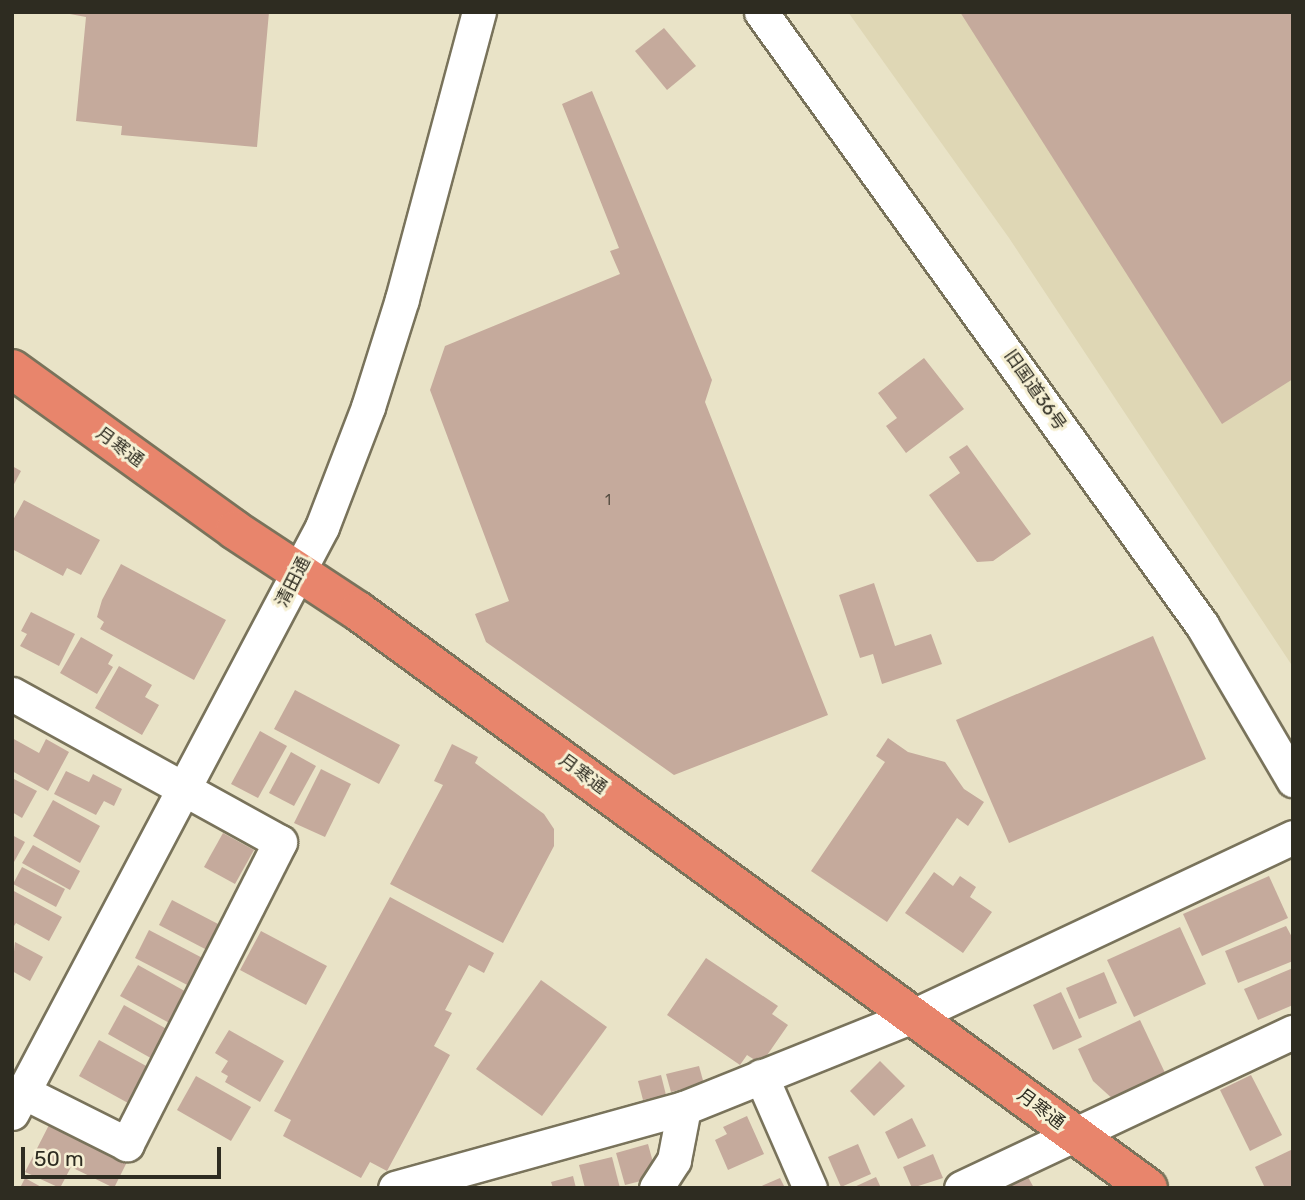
<!DOCTYPE html>
<meta charset="utf-8">
<style>
body{margin:0}
#map{position:relative;width:1305px;height:1200px;overflow:hidden;background:#e9e3c7;font-family:Rubik,"Noto Sans JP",sans-serif}
div>[style]{position:absolute}
.built>*{inset:0;background:#dfd7b5}
.building>*{inset:0;background:#c5aa9c}
.roads{filter:drop-shadow(2px 0 #79735b) drop-shadow(-2px 0 #79735b) drop-shadow(0 2px #79735b) drop-shadow(0 -2px #79735b)}
.minor>*{height:33px;margin:-16.5px;padding:0 16.5px;transform-origin:16.5px;border-radius:16.5px;background:#fff}
.highway>*{height:38px;margin:-19px;padding:0 19px;transform-origin:19px;border-radius:19px;background:#e8856c}
span{translate:-50% -50%;white-space:nowrap;text-align:center;line-height:1.15;-webkit-text-stroke:6px #f6f0d4;paint-order:stroke}
.number-label{font-size:14px;color:#544c40}
.number-label span{-webkit-text-stroke-width:0}
.street-label{font-size:18px;color:#2e2c21}
.frame{position:absolute;inset:0;border:14px solid #2e2c21;pointer-events:none}
.scale{position:absolute;left:21px;top:1147px;width:200px;height:32px;box-sizing:border-box;border:4px solid #2e2c21;border-top:0;padding-left:9px;font-size:21px;line-height:24px;white-space:nowrap;color:#2e2c21;-webkit-text-stroke:5px #f6f0d4;paint-order:stroke}
</style>
<div id="map">
<div class="built">
<i style="clip-path:polygon(848px 12px,1293px 12px,1293px 667px,1009px 238px)"></i>
</div>
<div class="building">
<i style="clip-path:polygon(59px 12px,269px 12px,257px 147px,121px 135px,122px 126px,76px 121px,86px 17px)"></i>
<i style="clip-path:polygon(960px 12px,1293px 12px,1293px 379px,1222px 424px)"></i>
<i style="clip-path:polygon(664px 28px,696px 66px,667px 90px,635px 51px)"></i>
<i style="clip-path:polygon(592px 91px,712px 380px,705px 402px,828px 715px,674px 775px,486px 642px,475px 614px,509px 601px,430px 390px,445px 346px,620px 274px,610px 251px,619px 248px,562px 104px)"></i>
<i style="clip-path:polygon(924px 358px,964px 409px,906px 453px,886px 426px,897px 418px,878px 393px)"></i>
<i style="clip-path:polygon(967px 445px,1031px 534px,993px 561px,977px 562px,929px 495px,960px 473px,949px 457px)"></i>
<i style="clip-path:polygon(12px 466px,21px 471px,12px 488px)"></i>
<i style="clip-path:polygon(24px 500px,100px 540px,81px 575px,67px 568px,63px 576px,12px 549px,12px 522px)"></i>
<i style="clip-path:polygon(121px 564px,226px 620px,194px 680px,100px 629px,104px 622px,97px 617px,102px 600px)"></i>
<i style="clip-path:polygon(874px 583px,895px 646px,931px 634px,942px 664px,882px 684px,873px 654px,860px 658px,839px 595px)"></i>
<i style="clip-path:polygon(31px 612px,75px 634px,59px 666px,20px 646px,27px 634px,21px 631px)"></i>
<i style="clip-path:polygon(1153px 636px,1206px 759px,1009px 843px,956px 720px)"></i>
<i style="clip-path:polygon(81px 637px,113px 655px,108px 664px,113px 667px,97px 694px,60px 673px)"></i>
<i style="clip-path:polygon(119px 666px,152px 685px,145px 697px,159px 705px,142px 735px,95px 708px)"></i>
<i style="clip-path:polygon(295px 690px,400px 745px,379px 784px,274px 729px)"></i>
<i style="clip-path:polygon(260px 731px,287px 746px,258px 798px,231px 784px)"></i>
<i style="clip-path:polygon(12px 738px,39px 753px,46px 739px,69px 752px,48px 791px,12px 771px)"></i>
<i style="clip-path:polygon(888px 738px,908px 752px,945px 762px,964px 789px,984px 802px,968px 826px,957px 818px,887px 922px,811px 871px,885px 762px,876px 756px)"></i>
<i style="clip-path:polygon(452px 744px,478px 757px,475px 763px,544px 814px,554px 829px,554px 846px,503px 943px,390px 884px,443px 785px,434px 781px)"></i>
<i style="clip-path:polygon(291px 752px,316px 766px,294px 806px,269px 793px)"></i>
<i style="clip-path:polygon(321px 769px,351px 784px,325px 837px,294px 823px)"></i>
<i style="clip-path:polygon(66px 771px,89px 782px,93px 774px,122px 789px,114px 806px,104px 801px,96px 815px,54px 794px)"></i>
<i style="clip-path:polygon(12px 778px,37px 791px,22px 818px,12px 812px)"></i>
<i style="clip-path:polygon(53px 800px,100px 826px,80px 863px,33px 836px)"></i>
<i style="clip-path:polygon(223px 833px,254px 850px,235px 884px,204px 867px)"></i>
<i style="clip-path:polygon(12px 835px,25px 842px,14px 862px,12px 861px)"></i>
<i style="clip-path:polygon(33px 845px,80px 871px,70px 890px,22px 863px)"></i>
<i style="clip-path:polygon(22px 867px,65px 889px,56px 907px,13px 884px)"></i>
<i style="clip-path:polygon(934px 872px,953px 886px,960px 876px,976px 887px,970px 897px,992px 912px,963px 953px,905px 913px)"></i>
<i style="clip-path:polygon(1269px 876px,1288px 918px,1202px 956px,1183px 914px)"></i>
<i style="clip-path:polygon(12px 890px,62px 917px,49px 941px,16px 923px,12px 929px)"></i>
<i style="clip-path:polygon(390px 897px,494px 953px,484px 973px,469px 965px,445px 1010px,452px 1013px,434px 1046px,450px 1055px,387px 1171px,370px 1162px,361px 1178px,283px 1136px,291px 1120px,274px 1111px)"></i>
<i style="clip-path:polygon(172px 900px,220px 925px,207px 950px,159px 925px)"></i>
<i style="clip-path:polygon(1286px 926px,1293px 939px,1293px 961px,1238px 983px,1225px 951px)"></i>
<i style="clip-path:polygon(1180px 927px,1206px 984px,1134px 1017px,1107px 960px)"></i>
<i style="clip-path:polygon(149px 930px,212px 963px,197px 990px,135px 958px)"></i>
<i style="clip-path:polygon(261px 931px,327px 966px,306px 1005px,240px 970px)"></i>
<i style="clip-path:polygon(15px 942px,43px 957px,30px 981px,12px 971px)"></i>
<i style="clip-path:polygon(706px 958px,778px 1006px,772px 1014px,788px 1025px,761px 1064px,747px 1055px,740px 1065px,667px 1015px)"></i>
<i style="clip-path:polygon(138px 965px,190px 994px,173px 1025px,120px 996px)"></i>
<i style="clip-path:polygon(1293px 968px,1293px 1005px,1258px 1020px,1244px 989px)"></i>
<i style="clip-path:polygon(1104px 972px,1117px 1003px,1079px 1019px,1066px 988px)"></i>
<i style="clip-path:polygon(541px 980px,607px 1027px,542px 1116px,476px 1069px)"></i>
<i style="clip-path:polygon(1061px 992px,1082px 1037px,1053px 1050px,1033px 1005px)"></i>
<i style="clip-path:polygon(124px 1005px,172px 1032px,156px 1061px,108px 1034px)"></i>
<i style="clip-path:polygon(1140px 1020px,1167px 1077px,1115px 1101px,1093px 1081px,1078px 1049px)"></i>
<i style="clip-path:polygon(229px 1030px,284px 1061px,260px 1102px,225px 1082px,228px 1076px,221px 1072px,228px 1061px,215px 1053px)"></i>
<i style="clip-path:polygon(99px 1040px,148px 1067px,128px 1103px,79px 1076px)"></i>
<i style="clip-path:polygon(880px 1061px,905px 1086px,874px 1116px,850px 1091px)"></i>
<i style="clip-path:polygon(699px 1066px,704px 1084px,671px 1092px,666px 1074px)"></i>
<i style="clip-path:polygon(661px 1075px,666px 1095px,643px 1100px,638px 1081px)"></i>
<i style="clip-path:polygon(1251px 1075px,1282px 1135px,1250px 1151px,1220px 1090px)"></i>
<i style="clip-path:polygon(196px 1076px,251px 1107px,231px 1141px,177px 1110px)"></i>
<i style="clip-path:polygon(747px 1116px,764px 1154px,728px 1170px,715px 1140px,727px 1134px,723px 1127px)"></i>
<i style="clip-path:polygon(912px 1118px,926px 1146px,898px 1159px,885px 1132px)"></i>
<i style="clip-path:polygon(50px 1123px,129px 1158px,114px 1188px,71px 1167px,60px 1188px,25px 1172px)"></i>
<i style="clip-path:polygon(648px 1144px,657px 1177px,625px 1185px,616px 1153px)"></i>
<i style="clip-path:polygon(858px 1144px,871px 1174px,841px 1187px,828px 1157px)"></i>
<i style="clip-path:polygon(1293px 1149px,1293px 1188px,1265px 1188px,1255px 1167px)"></i>
<i style="clip-path:polygon(933px 1154px,943px 1178px,912px 1188px,903px 1167px)"></i>
<i style="clip-path:polygon(612px 1157px,620px 1188px,585px 1188px,579px 1165px)"></i>
<i style="clip-path:polygon(573px 1176px,576px 1188px,553px 1188px,551px 1182px)"></i>
<i style="clip-path:polygon(876px 1177px,881px 1188px,852px 1188px)"></i>
<i style="clip-path:polygon(1028px 1177px,1034px 1188px,1006px 1188px)"></i>
<i style="clip-path:polygon(25px 1178px,43px 1188px,20px 1188px)"></i>
<i style="clip-path:polygon(780px 1178px,785px 1188px,757px 1188px)"></i>
</div>
<div class="roads">
<div class="minor">
<i style="left:761px;top:12px;width:755px;rotate:54.27deg"></i>
<i style="left:1202px;top:625px;width:180px;rotate:59.6deg"></i>
<i style="left:12px;top:694px;width:306px;rotate:28.9deg"></i>
<i style="left:280px;top:842px;width:339px;rotate:116.9deg"></i>
<i style="left:127px;top:1144px;width:116px;rotate:-153.4deg"></i>
<i style="left:761px;top:1076px;width:122px;rotate:66.4deg"></i>
<i style="left:12px;top:1113px;width:663px;rotate:-62.12deg"></i>
<i style="left:322px;top:527px;width:129px;rotate:-69deg"></i>
<i style="left:368px;top:407px;width:113px;rotate:-72.5deg"></i>
<i style="left:402px;top:299px;width:297px;rotate:-75deg"></i>
<i style="left:395px;top:1188px;width:300px;rotate:-15.5deg"></i>
<i style="left:684px;top:1108px;width:249px;rotate:-21.9deg"></i>
<i style="left:915px;top:1015px;width:418px;rotate:-25.2deg"></i>
<i style="left:656px;top:1188px;width:33px;rotate:-57deg"></i>
<i style="left:674px;top:1160px;width:53px;rotate:-79.1deg"></i>
<i style="left:961px;top:1188px;width:367px;rotate:-25.2deg"></i>
</div>
<div class="highway">
<i style="left:12px;top:369px;width:275px;rotate:35.8deg"></i>
<i style="left:235px;top:530px;width:147px;rotate:33.4deg"></i>
<i style="left:358px;top:611px;width:978px;rotate:36.14deg"></i>
</div>
</div>
<div class="number-label">
<span style="left:608px;top:501px">1</span>
</div>
<div class="street-label">
<span style="left:1035px;top:390px;rotate:55deg">旧国道36号</span>
<span style="left:120px;top:447px;rotate:36deg">月寒通</span>
<span style="left:293px;top:582px;rotate:-63deg">清田通</span>
<span style="left:583px;top:774px;rotate:36deg">月寒通</span>
<span style="left:1041px;top:1109px;rotate:37deg">月寒通</span>
</div>
<div class="frame"></div>
<div class="scale">50 m</div>
</div>
